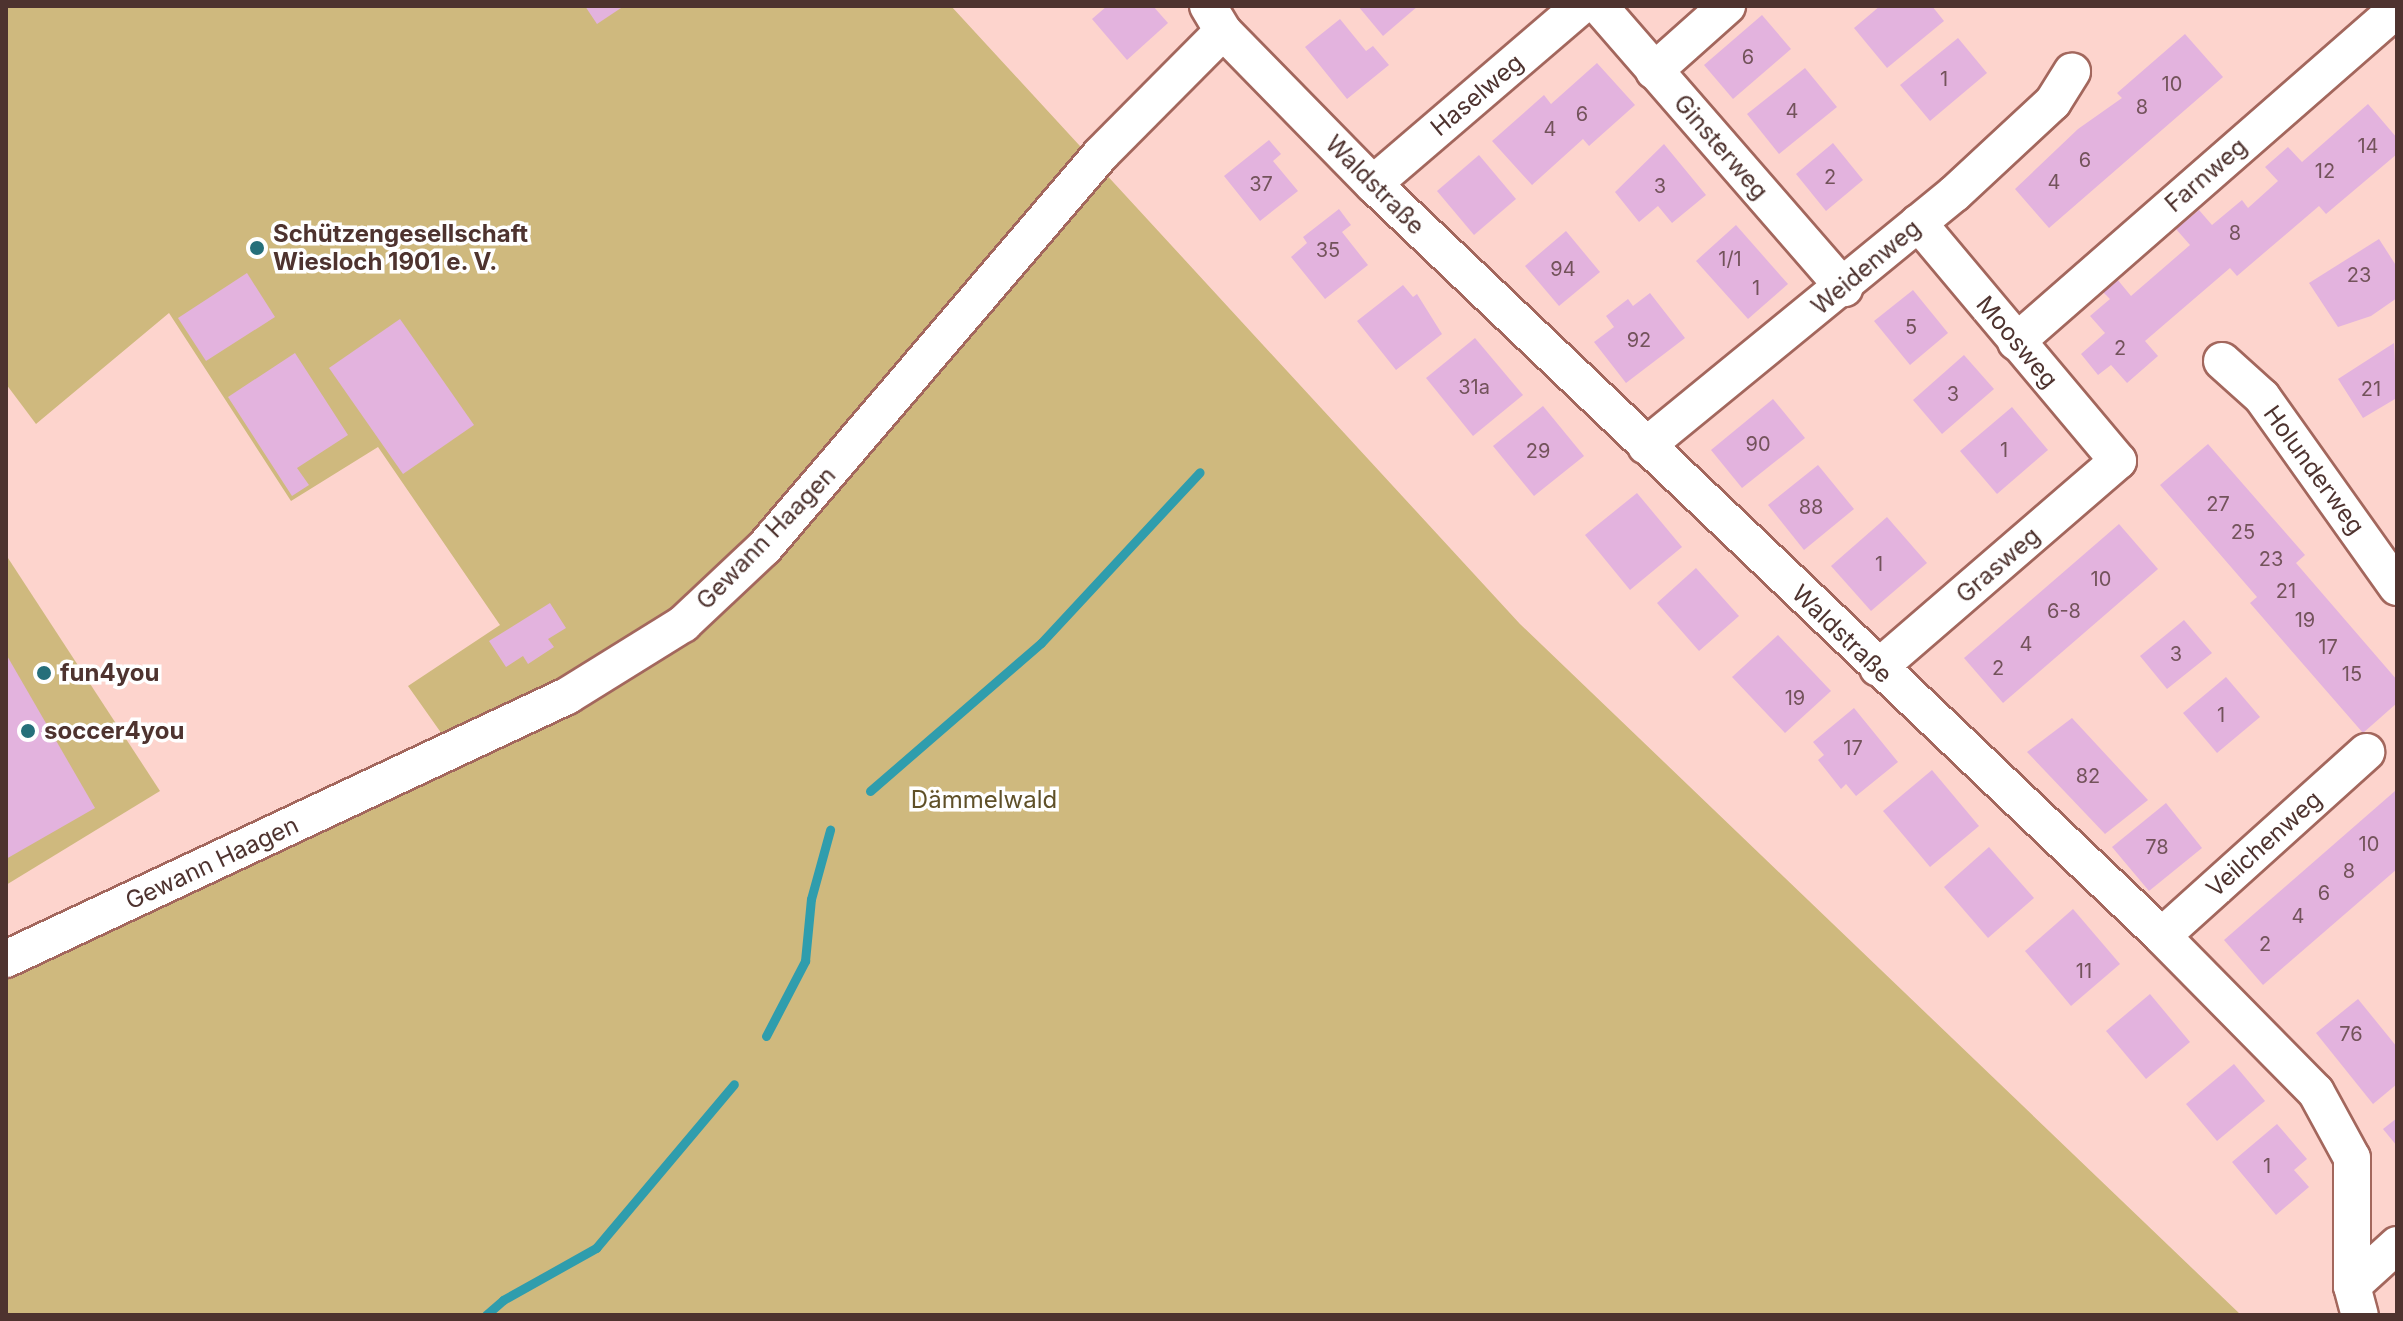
<!DOCTYPE html>
<meta charset="utf-8">
<style>
body{margin:0}
#map{position:relative;width:2403px;height:1321px;overflow:hidden;background:#fdd4cd;font-family:Inter,sans-serif}
div>[style]{position:absolute}
.green>*{inset:0;background:#cfb97e}
.stream>*{height:9px;margin:-4.5px;padding:0 4.5px;transform-origin:4.5px;border-radius:4.5px;background:#2f9dad}
.building>*{inset:0;background:#e3b3de}
.roads{filter:drop-shadow(2px 0 #a3675d) drop-shadow(-2px 0 #a3675d) drop-shadow(0 2px #a3675d) drop-shadow(0 -2px #a3675d)}
.minor>*{height:36px;margin:-18px;padding:0 18px;transform-origin:18px;border-radius:18px;background:#fff}
.dots>*{width:22px;height:22px;translate:-50% -50%;box-sizing:border-box;border:4px solid #fff;border-radius:50%}
span{translate:-50% -50%;white-space:nowrap;text-align:center;line-height:1.15;-webkit-text-stroke:7px #fff;paint-order:stroke}
.number-label{font-size:20px;color:#73535b}
.number-label span{-webkit-text-stroke-width:0}
.street-label{font-size:24px;color:#4e332f}
.poi-label{font-size:24px;color:#4e332f;font-weight:700}
.left{translate:0 -50%;text-align:left}
.park-label{font-size:24px;color:#5f5028}
.frame{position:absolute;inset:0;border:8px solid #4e332f;pointer-events:none}
</style>
<div id="map">
<div class="green">
<i style="clip-path:polygon(6px 6px,951px 6px,1520px 624px,2241px 1315px,6px 1315px,6px 950px,461px 761px,408px 686px,500px 625px,378px 447px,291px 501px,169px 313px,36px 424px,6px 384px)"></i>
<i style="clip-path:polygon(6px 555px,160px 791px,6px 885px)"></i>
</div>
<div class="stream">
<i style="left:870px;top:791px;width:226px;rotate:-40.9deg"></i>
<i style="left:1041px;top:643px;width:233px;rotate:-47.1deg"></i>
<i style="left:766px;top:1036px;width:85px;rotate:-62.5deg"></i>
<i style="left:805px;top:961px;width:62px;rotate:-84.5deg"></i>
<i style="left:811px;top:899px;width:72px;rotate:-74.6deg"></i>
<i style="left:486px;top:1315px;width:23px;rotate:-41deg"></i>
<i style="left:503px;top:1300px;width:107px;rotate:-29.2deg"></i>
<i style="left:596px;top:1248px;width:214px;rotate:-49.9deg"></i>
</div>
<div class="building">
<i style="clip-path:polygon(585px 6px,624px 6px,597px 24px)"></i>
<i style="clip-path:polygon(1107px 6px,1153px 6px,1168px 23px,1127px 60px,1092px 19px)"></i>
<i style="clip-path:polygon(1358px 6px,1418px 6px,1383px 36px)"></i>
<i style="clip-path:polygon(1880px 6px,1932px 6px,1944px 21px,1887px 68px,1854px 28px)"></i>
<i style="clip-path:polygon(1762px 15px,1791px 49px,1733px 99px,1704px 65px)"></i>
<i style="clip-path:polygon(1340px 19px,1366px 51px,1373px 46px,1389px 65px,1347px 99px,1305px 47px)"></i>
<i style="clip-path:polygon(2185px 34px,2223px 77px,2049px 228px,2015px 189px,2078px 129px,2122px 98px,2117px 93px)"></i>
<i style="clip-path:polygon(1958px 38px,1987px 73px,1930px 121px,1900px 85px)"></i>
<i style="clip-path:polygon(1597px 63px,1635px 105px,1589px 146px,1583px 139px,1532px 185px,1492px 141px,1544px 95px,1551px 104px)"></i>
<i style="clip-path:polygon(1805px 68px,1837px 107px,1779px 154px,1747px 114px)"></i>
<i style="clip-path:polygon(2368px 104px,2397px 138px,2397px 154px,2326px 214px,2319px 206px,2237px 276px,2230px 268px,2145px 341px,2158px 356px,2127px 383px,2111px 365px,2098px 375px,2081px 354px,2105px 333px,2090px 316px,2110px 299px,2103px 292px,2117px 279px,2131px 296px,2190px 245px,2176px 229px,2199px 210px,2212px 225px,2242px 200px,2248px 208px,2278px 181px,2265px 167px,2288px 147px,2302px 162px)"></i>
<i style="clip-path:polygon(1269px 140px,1281px 154px,1273px 161px,1298px 191px,1260px 221px,1224px 176px)"></i>
<i style="clip-path:polygon(1833px 143px,1863px 180px,1826px 211px,1796px 174px)"></i>
<i style="clip-path:polygon(1664px 144px,1706px 195px,1672px 223px,1658px 206px,1639px 222px,1615px 192px)"></i>
<i style="clip-path:polygon(1479px 155px,1516px 199px,1474px 235px,1437px 191px)"></i>
<i style="clip-path:polygon(1339px 209px,1351px 225px,1342px 232px,1368px 265px,1325px 299px,1291px 257px,1307px 243px,1303px 237px)"></i>
<i style="clip-path:polygon(1736px 225px,1788px 284px,1748px 319px,1696px 261px)"></i>
<i style="clip-path:polygon(1566px 231px,1600px 272px,1559px 306px,1525px 266px)"></i>
<i style="clip-path:polygon(2379px 239px,2397px 267px,2397px 298px,2371px 316px,2338px 327px,2309px 283px)"></i>
<i style="clip-path:polygon(247px 273px,275px 317px,206px 361px,178px 318px)"></i>
<i style="clip-path:polygon(1403px 285px,1413px 297px,1417px 294px,1442px 334px,1396px 370px,1357px 321px)"></i>
<i style="clip-path:polygon(1913px 290px,1948px 333px,1910px 365px,1874px 321px)"></i>
<i style="clip-path:polygon(1650px 293px,1685px 338px,1626px 383px,1594px 342px,1614px 327px,1606px 316px,1628px 299px,1633px 306px)"></i>
<i style="clip-path:polygon(400px 319px,474px 425px,403px 474px,329px 368px)"></i>
<i style="clip-path:polygon(1475px 338px,1523px 395px,1473px 436px,1426px 378px)"></i>
<i style="clip-path:polygon(2394px 343px,2397px 403px,2395px 399px,2363px 418px,2338px 379px)"></i>
<i style="clip-path:polygon(295px 353px,348px 435px,297px 468px,309px 485px,292px 496px,228px 397px)"></i>
<i style="clip-path:polygon(1964px 355px,1994px 389px,1942px 434px,1913px 400px)"></i>
<i style="clip-path:polygon(1773px 399px,1805px 438px,1742px 488px,1711px 450px)"></i>
<i style="clip-path:polygon(1543px 406px,1584px 456px,1534px 496px,1493px 446px)"></i>
<i style="clip-path:polygon(2012px 407px,2048px 450px,1997px 494px,1960px 451px)"></i>
<i style="clip-path:polygon(2208px 444px,2305px 555px,2296px 563px,2397px 680px,2397px 703px,2363px 733px,2250px 603px,2257px 597px,2160px 485px)"></i>
<i style="clip-path:polygon(1818px 465px,1854px 509px,1804px 550px,1768px 505px)"></i>
<i style="clip-path:polygon(1637px 493px,1682px 547px,1630px 590px,1585px 535px)"></i>
<i style="clip-path:polygon(1887px 517px,1927px 563px,1871px 611px,1831px 566px)"></i>
<i style="clip-path:polygon(2119px 524px,2158px 569px,2003px 703px,1964px 658px)"></i>
<i style="clip-path:polygon(1696px 568px,1739px 616px,1699px 651px,1657px 603px)"></i>
<i style="clip-path:polygon(550px 603px,566px 628px,548px 639px,554px 647px,528px 664px,523px 656px,506px 667px,489px 641px)"></i>
<i style="clip-path:polygon(2184px 620px,2212px 653px,2167px 689px,2140px 656px)"></i>
<i style="clip-path:polygon(1778px 635px,1831px 691px,1785px 733px,1732px 677px)"></i>
<i style="clip-path:polygon(6px 654px,95px 808px,6px 859px)"></i>
<i style="clip-path:polygon(2226px 677px,2260px 717px,2217px 753px,2183px 713px)"></i>
<i style="clip-path:polygon(1854px 708px,1898px 762px,1856px 796px,1846px 784px,1841px 789px,1818px 760px,1824px 755px,1813px 742px)"></i>
<i style="clip-path:polygon(2072px 718px,2148px 800px,2105px 834px,2027px 752px)"></i>
<i style="clip-path:polygon(1932px 770px,1979px 826px,1930px 867px,1883px 811px)"></i>
<i style="clip-path:polygon(2395px 791px,2397px 869px,2263px 985px,2224px 940px)"></i>
<i style="clip-path:polygon(2166px 803px,2202px 848px,2149px 891px,2112px 847px)"></i>
<i style="clip-path:polygon(1989px 847px,2034px 898px,1988px 938px,1944px 887px)"></i>
<i style="clip-path:polygon(2073px 909px,2120px 964px,2071px 1006px,2025px 951px)"></i>
<i style="clip-path:polygon(2150px 994px,2190px 1042px,2146px 1079px,2106px 1031px)"></i>
<i style="clip-path:polygon(2358px 999px,2397px 1047px,2397px 1084px,2373px 1104px,2316px 1033px)"></i>
<i style="clip-path:polygon(2234px 1064px,2265px 1101px,2217px 1141px,2186px 1104px)"></i>
<i style="clip-path:polygon(2397px 1118px,2397px 1146px,2383px 1129px)"></i>
<i style="clip-path:polygon(2277px 1124px,2307px 1159px,2294px 1170px,2309px 1187px,2276px 1215px,2232px 1162px)"></i>
</div>
<div class="roads">
<div class="minor">
<i style="left:1208px;top:6px;width:29px;rotate:59deg"></i>
<i style="left:1223px;top:31px;width:214px;rotate:45.6deg"></i>
<i style="left:1373px;top:184px;width:1090px;rotate:43.62deg"></i>
<i style="left:2162px;top:936px;width:219px;rotate:45.4deg"></i>
<i style="left:2316px;top:1092px;width:75px;rotate:61.4deg"></i>
<i style="left:2352px;top:1158px;width:128px;rotate:90deg"></i>
<i style="left:2352px;top:1286px;width:30px;rotate:75deg"></i>
<i style="left:1599px;top:6px;width:374px;rotate:49deg"></i>
<i style="left:1654px;top:71px;width:98px;rotate:-41.7deg"></i>
<i style="left:1373px;top:184px;width:274px;rotate:-40.6deg"></i>
<i style="left:2016px;top:342px;width:506px;rotate:-41.15deg"></i>
<i style="left:2222px;top:361px;width:54px;rotate:42deg"></i>
<i style="left:2262px;top:397px;width:233px;rotate:54.6deg"></i>
<i style="left:1646px;top:446px;width:398px;rotate:-39.3deg"></i>
<i style="left:1954px;top:194px;width:135px;rotate:-42.9deg"></i>
<i style="left:2053px;top:102px;width:36px;rotate:-58deg"></i>
<i style="left:1878px;top:668px;width:317px;rotate:-40.8deg"></i>
<i style="left:2118px;top:461px;width:311px;rotate:-130deg"></i>
<i style="left:2162px;top:936px;width:275px;rotate:-42deg"></i>
<i style="left:6px;top:959px;width:620px;rotate:-25.12deg"></i>
<i style="left:567px;top:696px;width:137px;rotate:-31.8deg"></i>
<i style="left:683px;top:624px;width:111px;rotate:-43.2deg"></i>
<i style="left:764px;top:548px;width:518px;rotate:-49.46deg"></i>
<i style="left:1101px;top:154px;width:173px;rotate:-45.2deg"></i>
<i style="left:2352px;top:1286px;width:61px;rotate:-42.3deg"></i>
</div>
</div>
<div class="dots">
<i style="left:257px;top:248px;background:#266f7a"></i>
<i style="left:44px;top:673px;background:#266f7a"></i>
<i style="left:28px;top:731px;background:#266f7a"></i>
</div>
<div class="number-label">
<span style="left:1748px;top:57px">6</span>
<span style="left:1944px;top:79px">1</span>
<span style="left:2172px;top:84px">10</span>
<span style="left:2142px;top:107px">8</span>
<span style="left:1792px;top:111px">4</span>
<span style="left:1582px;top:114px">6</span>
<span style="left:1550px;top:129px">4</span>
<span style="left:2368px;top:146px">14</span>
<span style="left:2085px;top:160px">6</span>
<span style="left:2325px;top:171px">12</span>
<span style="left:1830px;top:177px">2</span>
<span style="left:2054px;top:182px">4</span>
<span style="left:1261px;top:184px">37</span>
<span style="left:1660px;top:186px">3</span>
<span style="left:2235px;top:233px">8</span>
<span style="left:1328px;top:250px">35</span>
<span style="left:1730px;top:259px">1/1</span>
<span style="left:1563px;top:269px">94</span>
<span style="left:2359px;top:275px">23</span>
<span style="left:1756px;top:288px">1</span>
<span style="left:1911px;top:327px">5</span>
<span style="left:1639px;top:340px">92</span>
<span style="left:2120px;top:348px">2</span>
<span style="left:1474px;top:387px">31a</span>
<span style="left:2371px;top:389px">21</span>
<span style="left:1953px;top:394px">3</span>
<span style="left:1758px;top:444px">90</span>
<span style="left:2004px;top:450px">1</span>
<span style="left:1538px;top:451px">29</span>
<span style="left:2218px;top:504px">27</span>
<span style="left:1811px;top:507px">88</span>
<span style="left:2243px;top:532px">25</span>
<span style="left:2271px;top:559px">23</span>
<span style="left:1879px;top:564px">1</span>
<span style="left:2101px;top:579px">10</span>
<span style="left:2286px;top:591px">21</span>
<span style="left:2064px;top:611px">6-8</span>
<span style="left:2305px;top:620px">19</span>
<span style="left:2026px;top:644px">4</span>
<span style="left:2328px;top:647px">17</span>
<span style="left:2176px;top:654px">3</span>
<span style="left:1998px;top:668px">2</span>
<span style="left:2352px;top:674px">15</span>
<span style="left:1795px;top:698px">19</span>
<span style="left:2221px;top:715px">1</span>
<span style="left:1853px;top:748px">17</span>
<span style="left:2088px;top:776px">82</span>
<span style="left:2369px;top:844px">10</span>
<span style="left:2157px;top:847px">78</span>
<span style="left:2349px;top:871px">8</span>
<span style="left:2324px;top:893px">6</span>
<span style="left:2298px;top:916px">4</span>
<span style="left:2265px;top:944px">2</span>
<span style="left:2084px;top:971px">11</span>
<span style="left:2351px;top:1034px">76</span>
<span style="left:2267px;top:1166px">1</span>
</div>
<div class="street-label">
<span style="left:1477px;top:95px;rotate:-40deg">Haselweg</span>
<span style="left:1721px;top:147px;rotate:49deg">Ginsterweg</span>
<span style="left:2206px;top:175px;rotate:-41deg">Farnweg</span>
<span style="left:1375px;top:185px;rotate:45deg">Waldstraße</span>
<span style="left:1866px;top:267px;rotate:-40deg">Weidenweg</span>
<span style="left:2017px;top:342px;rotate:50deg">Moosweg</span>
<span style="left:2314px;top:470px;rotate:54deg">Holunderweg</span>
<span style="left:766px;top:538px;rotate:-46deg">Gewann Haagen</span>
<span style="left:1998px;top:565px;rotate:-41deg">Grasweg</span>
<span style="left:1842px;top:634px;rotate:44deg">Waldstraße</span>
<span style="left:2264px;top:844px;rotate:-42deg">Veilchenweg</span>
<span style="left:212px;top:863px;rotate:-25deg">Gewann Haagen</span>
</div>
<div class="poi-label">
<span class="left" style="left:273px;top:248px">Schützengesellschaft<br>Wiesloch 1901 e. V.</span>
<span class="left" style="left:60px;top:673px">fun4you</span>
<span class="left" style="left:44px;top:731px">soccer4you</span>
</div>
<div class="park-label">
<span style="left:984px;top:800px">Dämmelwald</span>
</div>
<div class="frame"></div>
</div>
